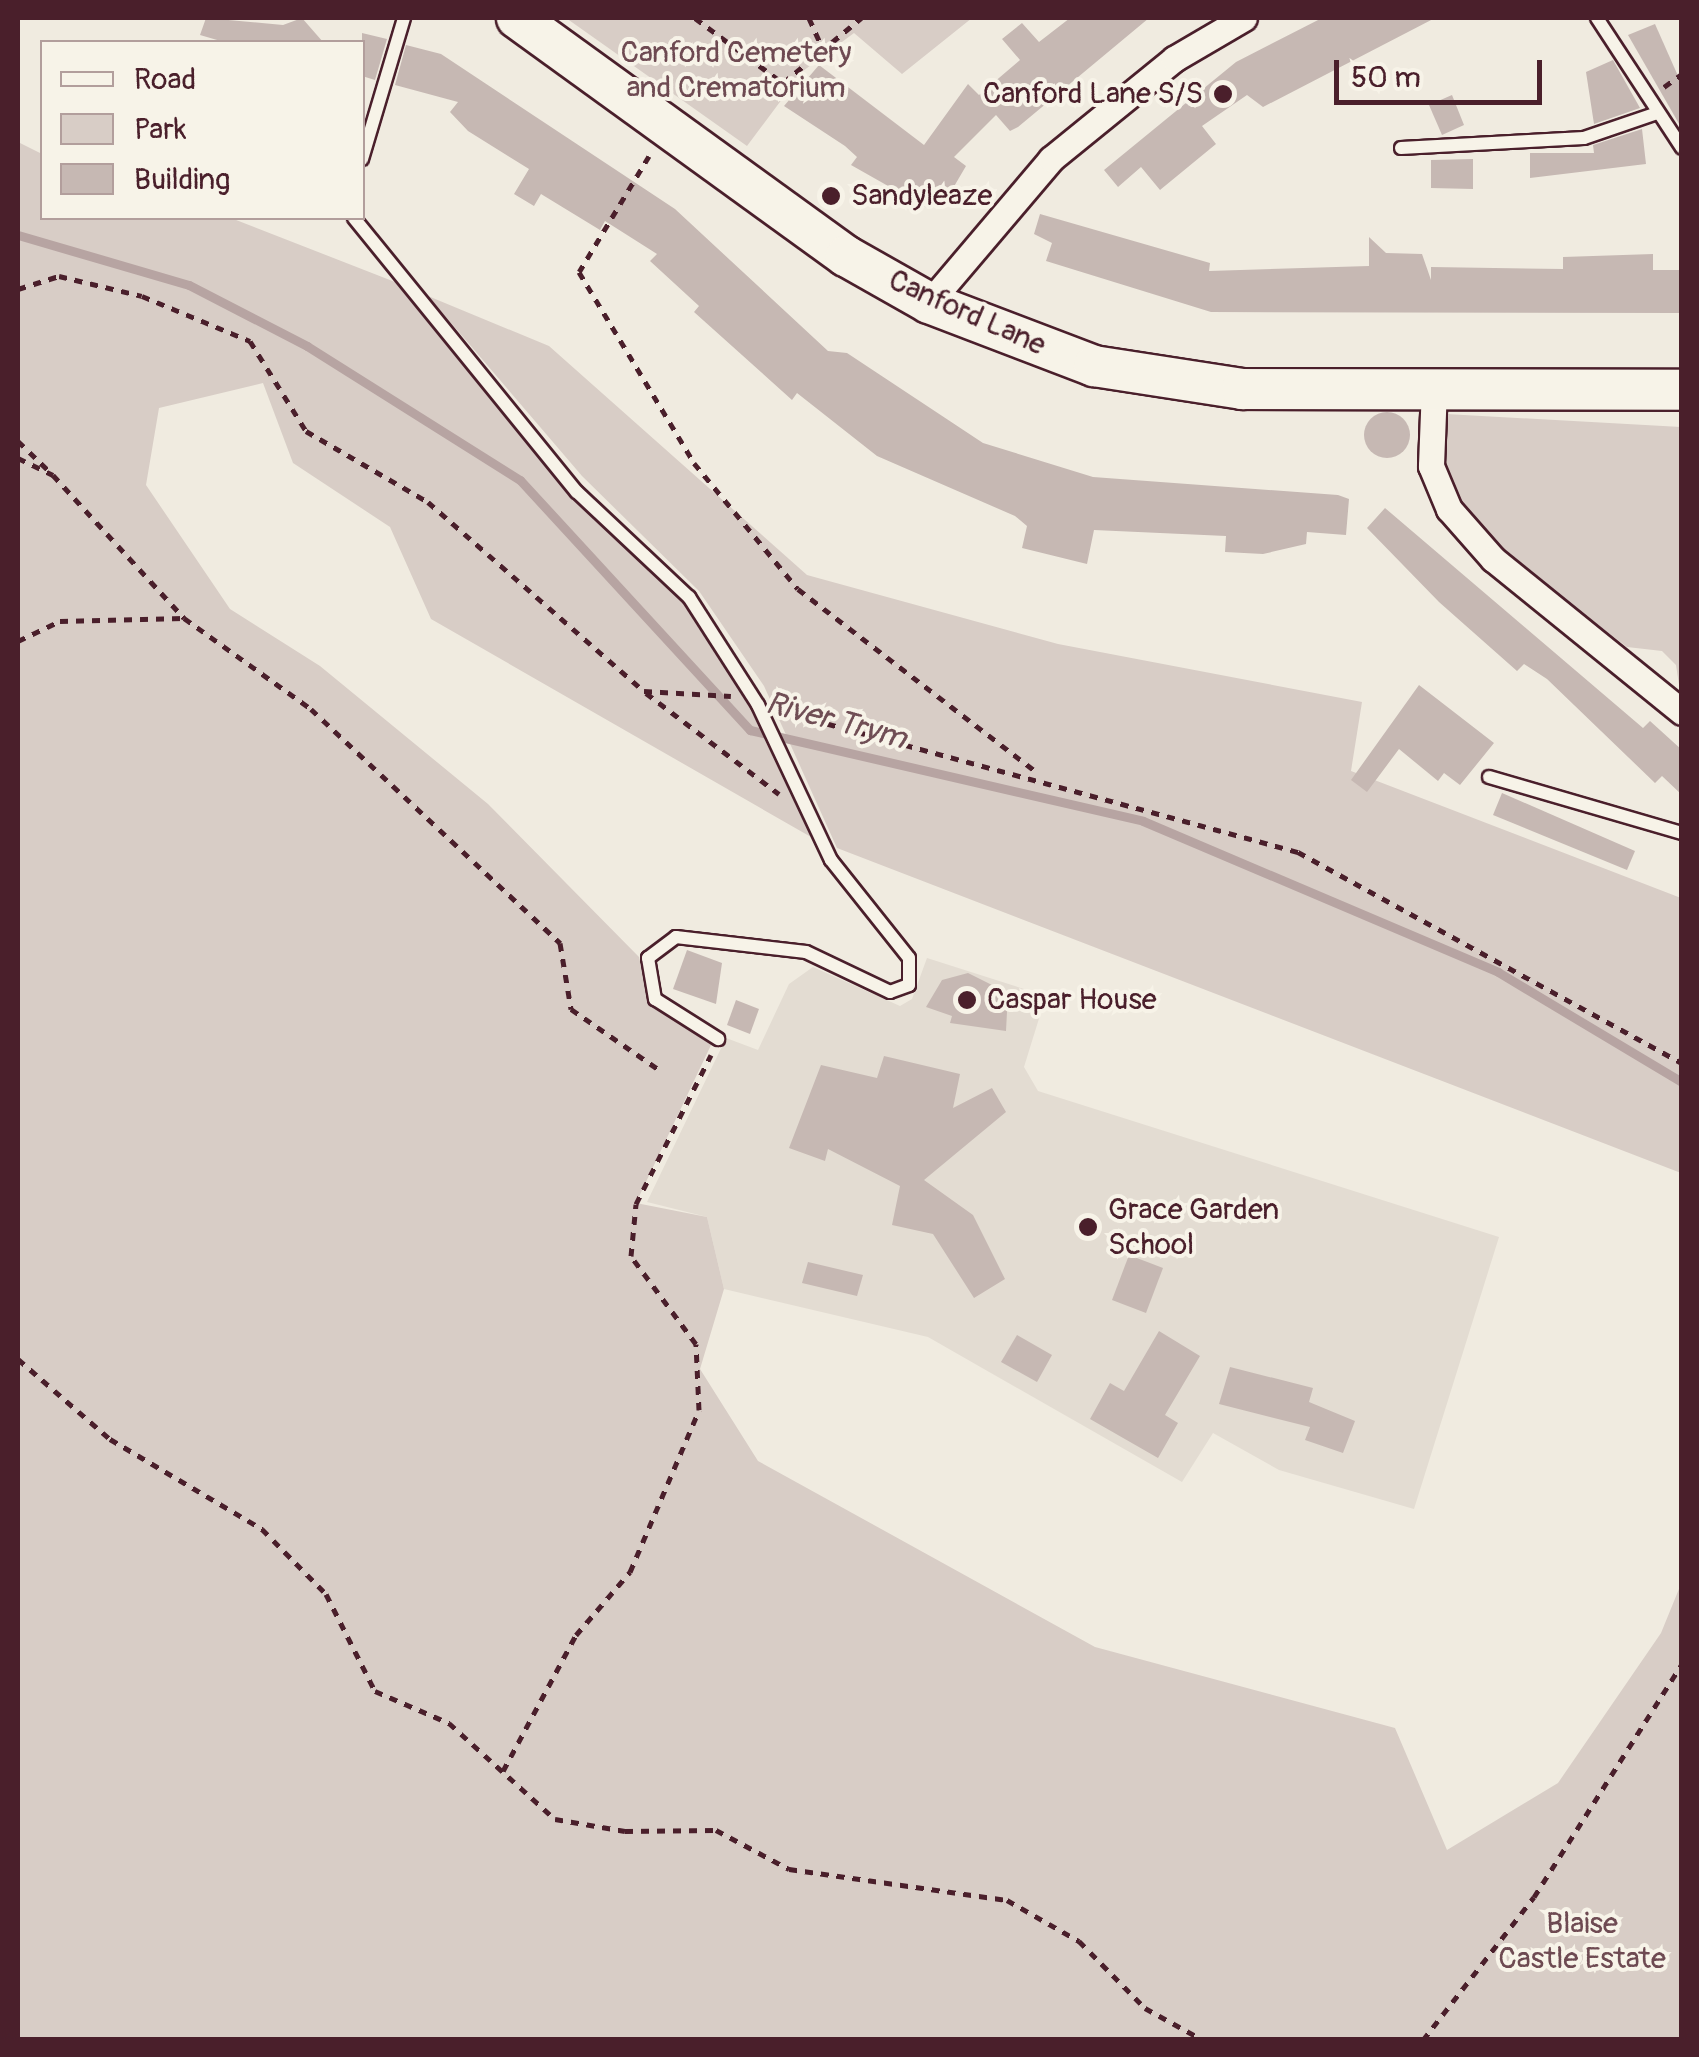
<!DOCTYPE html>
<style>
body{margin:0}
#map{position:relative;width:1699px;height:2057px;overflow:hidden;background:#f0ebe0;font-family:Pangolin,sans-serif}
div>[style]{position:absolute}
.built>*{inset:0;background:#e3dcd2}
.green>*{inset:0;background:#d8cdc6}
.stream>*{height:9px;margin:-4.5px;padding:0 4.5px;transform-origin:4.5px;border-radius:4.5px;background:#b7a4a2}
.building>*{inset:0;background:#c6b8b3}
.round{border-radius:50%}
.path>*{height:5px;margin-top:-2.5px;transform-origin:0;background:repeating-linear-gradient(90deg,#4a1f2b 0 8px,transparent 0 16px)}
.roads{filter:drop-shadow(2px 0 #4a1f2b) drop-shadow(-2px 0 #4a1f2b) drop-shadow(0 2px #4a1f2b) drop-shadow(0 -2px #4a1f2b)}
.lane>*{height:12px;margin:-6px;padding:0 6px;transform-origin:6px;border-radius:6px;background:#f7f3e8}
.street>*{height:25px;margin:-12.5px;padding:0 12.5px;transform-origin:12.5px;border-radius:12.5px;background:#f7f3e8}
.primary>*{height:40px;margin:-20px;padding:0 20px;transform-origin:20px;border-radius:20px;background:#f7f3e8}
.dots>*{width:28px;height:28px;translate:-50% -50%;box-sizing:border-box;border:5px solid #f7f3e8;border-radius:50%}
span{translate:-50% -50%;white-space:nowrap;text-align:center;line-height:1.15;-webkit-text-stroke:8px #f7f3e8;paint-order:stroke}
.park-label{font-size:30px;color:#6e4a52}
.poi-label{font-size:30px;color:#4a1f2b}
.right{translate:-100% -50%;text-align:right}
.left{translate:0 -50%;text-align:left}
.street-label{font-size:30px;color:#4a1f2b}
.water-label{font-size:32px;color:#704e55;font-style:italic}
.frame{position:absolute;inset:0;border:20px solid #4a1f2b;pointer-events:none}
.legend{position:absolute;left:40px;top:40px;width:325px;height:180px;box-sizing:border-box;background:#f7f3e8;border:2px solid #b29e9c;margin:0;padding:12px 18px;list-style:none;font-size:30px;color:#4a1f2b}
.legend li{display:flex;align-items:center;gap:20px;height:50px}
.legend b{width:50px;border:2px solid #b29e9c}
.scale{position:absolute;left:1334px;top:60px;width:208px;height:45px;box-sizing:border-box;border:5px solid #4a1f2b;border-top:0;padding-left:12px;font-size:30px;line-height:35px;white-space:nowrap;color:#4a1f2b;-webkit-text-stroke:8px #f7f3e8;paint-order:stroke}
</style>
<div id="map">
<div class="built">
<i style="clip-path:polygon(927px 958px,1046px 996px,1024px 1067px,1038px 1091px,1499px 1237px,1414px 1509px,1279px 1470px,1213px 1433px,1182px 1482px,928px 1337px,724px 1289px,707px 1217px,647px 1202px,726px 1038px,758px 1050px,789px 984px,813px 967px,900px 1006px,912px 999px)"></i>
</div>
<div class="green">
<i style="clip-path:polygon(566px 18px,972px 18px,902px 74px,854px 33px,803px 71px,747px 146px)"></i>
<i style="clip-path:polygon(18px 142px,42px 154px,42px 218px,231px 218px,395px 282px,568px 494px,682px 601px,746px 700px,811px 837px,431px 619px,390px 527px,293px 463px,263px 383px,159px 408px,146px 485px,230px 609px,320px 666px,488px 804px,639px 957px,650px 1004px,711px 1045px,636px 1203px,707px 1217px,724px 1289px,700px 1369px,758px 1461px,1095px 1647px,1395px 1728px,1447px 1850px,1558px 1783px,1661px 1633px,1681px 1584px,1681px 2039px,18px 2039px)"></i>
<i style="clip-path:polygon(428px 296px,549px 346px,807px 575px,1058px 644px,1362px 702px,1351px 771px,1681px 898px,1681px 1173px,837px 848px,764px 686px,699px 591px,582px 476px)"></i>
<i style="clip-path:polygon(1446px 414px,1681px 427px,1681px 698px,1676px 665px,1662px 651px,1627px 647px,1500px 550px,1459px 503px,1446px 467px)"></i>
</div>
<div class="stream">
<i style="left:18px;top:235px;width:178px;rotate:16.3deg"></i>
<i style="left:189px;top:285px;width:133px;rotate:27.3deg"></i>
<i style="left:307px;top:346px;width:252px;rotate:32.2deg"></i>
<i style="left:520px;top:480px;width:340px;rotate:47.4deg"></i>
<i style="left:750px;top:730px;width:403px;rotate:13deg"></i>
<i style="left:1143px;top:821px;width:386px;rotate:23deg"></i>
<i style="left:1498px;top:972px;width:214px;rotate:30.9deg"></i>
</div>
<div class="building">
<i style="clip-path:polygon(206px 18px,283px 25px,302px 18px,323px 42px,224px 42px,200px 35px)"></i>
<i style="clip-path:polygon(1070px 18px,1149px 18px,1018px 127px,1010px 131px,996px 115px,954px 157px,966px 166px,949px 195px,941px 189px,927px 208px,851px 165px,857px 157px,845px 146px,784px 106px,819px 65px,924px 145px,968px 84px,979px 95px,1020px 60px,1002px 39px,1022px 23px,1039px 42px)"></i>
<i style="clip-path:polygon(1322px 18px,1435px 18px,1263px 107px,1247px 95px,1202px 126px,1216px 144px,1160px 190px,1141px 167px,1118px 187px,1104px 170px,1236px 62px)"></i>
<i style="clip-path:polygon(1655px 24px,1682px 85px,1682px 129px,1628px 35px)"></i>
<i style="clip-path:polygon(362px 33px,387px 39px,375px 80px,362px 76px)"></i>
<i style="clip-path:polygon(406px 45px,441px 54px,675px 209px,828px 351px,847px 353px,983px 443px,1093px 477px,1338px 495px,1349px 499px,1346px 535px,1307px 532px,1306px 544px,1263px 554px,1225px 552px,1226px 536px,1094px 530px,1087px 564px,1022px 548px,1027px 526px,1015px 516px,877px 456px,797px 393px,792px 400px,694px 312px,699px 306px,650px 261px,657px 254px,605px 221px,600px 230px,541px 194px,534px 206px,514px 194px,529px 169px,468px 131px,450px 112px,458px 102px,395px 85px)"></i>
<i style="clip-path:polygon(1613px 60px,1640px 108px,1594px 124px,1586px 72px)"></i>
<i style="clip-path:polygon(1452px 95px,1464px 125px,1442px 135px,1429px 105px)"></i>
<i style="clip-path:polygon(1642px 129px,1646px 164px,1530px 178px,1530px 153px,1594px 153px,1593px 145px)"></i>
<i style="clip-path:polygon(1473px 159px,1473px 189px,1431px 188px,1431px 160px)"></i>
<i style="clip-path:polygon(1040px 214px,1210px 263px,1209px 271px,1369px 266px,1369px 237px,1386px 253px,1422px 254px,1431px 280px,1431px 267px,1563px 269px,1563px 257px,1653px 254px,1653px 270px,1682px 270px,1682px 313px,1211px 312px,1046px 261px,1052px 243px,1034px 234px)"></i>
<i class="round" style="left:1364px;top:412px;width:46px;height:46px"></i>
<i style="clip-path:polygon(1385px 508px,1643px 728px,1650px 721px,1682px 750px,1682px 795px,1662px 776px,1655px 783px,1547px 679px,1524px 664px,1517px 671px,1439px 602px,1367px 528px)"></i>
<i style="clip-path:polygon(1419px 685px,1494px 743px,1460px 785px,1444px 773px,1438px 781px,1399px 749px,1367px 792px,1351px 780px)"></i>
<i style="clip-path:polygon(1502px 793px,1635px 851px,1627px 870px,1493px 815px)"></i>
<i style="clip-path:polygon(687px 950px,722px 963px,716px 1004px,673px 989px)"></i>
<i style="clip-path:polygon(968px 973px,1008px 993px,1006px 1031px,950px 1023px,952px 1016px,926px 1007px,942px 980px)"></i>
<i style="clip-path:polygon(736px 1000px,759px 1009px,750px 1034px,727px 1025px)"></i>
<i style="clip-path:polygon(884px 1056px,960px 1074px,953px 1108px,992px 1088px,1006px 1112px,924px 1180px,973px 1215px,1005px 1279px,974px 1298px,933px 1234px,892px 1225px,900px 1186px,828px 1149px,825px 1161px,789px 1148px,821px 1065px,877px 1078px)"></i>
<i style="clip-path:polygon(1129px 1255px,1163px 1268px,1146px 1313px,1112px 1300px)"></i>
<i style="clip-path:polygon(808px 1262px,863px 1275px,857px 1296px,802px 1283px)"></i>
<i style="clip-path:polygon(1159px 1331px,1200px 1356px,1165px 1415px,1178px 1423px,1158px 1458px,1090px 1419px,1110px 1383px,1124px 1391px)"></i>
<i style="clip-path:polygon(1017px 1335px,1052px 1355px,1037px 1382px,1001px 1362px)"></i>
<i style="clip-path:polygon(1230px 1367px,1313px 1388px,1309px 1402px,1355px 1421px,1343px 1453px,1305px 1440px,1310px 1427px,1219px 1404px)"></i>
</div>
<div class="path">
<i style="left:695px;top:18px;width:109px;rotate:36.5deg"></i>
<i style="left:783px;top:83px;width:102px;rotate:-39.8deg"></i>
<i style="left:809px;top:18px;width:34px;rotate:66deg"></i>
<i style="left:1664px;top:87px;width:22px;rotate:-36deg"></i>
<i style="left:649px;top:156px;width:135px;rotate:121.1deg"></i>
<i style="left:579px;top:272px;width:223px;rotate:58.9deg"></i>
<i style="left:694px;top:463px;width:163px;rotate:50.5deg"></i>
<i style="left:798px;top:589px;width:297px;rotate:37.5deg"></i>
<i style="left:18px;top:289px;width:43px;rotate:-17.6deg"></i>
<i style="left:59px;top:276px;width:85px;rotate:13.5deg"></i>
<i style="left:142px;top:296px;width:117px;rotate:22.6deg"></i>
<i style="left:250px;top:341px;width:106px;rotate:58.1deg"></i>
<i style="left:306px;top:431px;width:141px;rotate:30.2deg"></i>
<i style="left:428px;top:502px;width:287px;rotate:41.2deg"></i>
<i style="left:644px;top:691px;width:87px;rotate:3.3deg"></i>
<i style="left:18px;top:441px;width:42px;rotate:44deg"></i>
<i style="left:18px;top:458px;width:39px;rotate:26deg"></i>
<i style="left:53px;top:475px;width:194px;rotate:47.5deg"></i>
<i style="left:18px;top:641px;width:47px;rotate:-25.5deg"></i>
<i style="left:60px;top:621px;width:124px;rotate:-1.4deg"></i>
<i style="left:184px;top:618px;width:156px;rotate:35.6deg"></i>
<i style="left:311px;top:709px;width:342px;rotate:43.2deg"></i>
<i style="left:560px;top:943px;width:67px;rotate:80.5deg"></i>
<i style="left:571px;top:1009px;width:109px;rotate:34.6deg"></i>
<i style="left:646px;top:693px;width:167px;rotate:37.2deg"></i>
<i style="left:781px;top:711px;width:536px;rotate:15.26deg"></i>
<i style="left:1298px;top:852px;width:438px;rotate:28.8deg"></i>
<i style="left:18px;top:1359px;width:122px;rotate:41deg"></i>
<i style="left:110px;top:1439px;width:177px;rotate:30.6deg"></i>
<i style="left:262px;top:1529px;width:91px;rotate:45.4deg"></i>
<i style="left:326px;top:1594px;width:109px;rotate:63.2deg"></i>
<i style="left:375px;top:1691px;width:81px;rotate:23.4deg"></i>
<i style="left:449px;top:1723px;width:143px;rotate:42.2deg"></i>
<i style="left:555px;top:1819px;width:71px;rotate:9.7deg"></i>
<i style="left:625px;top:1831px;width:91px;rotate:-0.6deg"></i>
<i style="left:716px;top:1830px;width:83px;rotate:28.1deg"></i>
<i style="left:789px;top:1869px;width:220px;rotate:8.1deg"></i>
<i style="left:1007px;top:1900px;width:83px;rotate:29.7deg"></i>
<i style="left:1079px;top:1941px;width:94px;rotate:45.4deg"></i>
<i style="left:1145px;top:2008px;width:66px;rotate:28.9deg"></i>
<i style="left:503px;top:1771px;width:154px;rotate:-61.8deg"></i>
<i style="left:576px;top:1635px;width:83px;rotate:-49.4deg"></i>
<i style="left:630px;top:1572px;width:176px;rotate:-66.9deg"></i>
<i style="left:699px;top:1410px;width:66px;rotate:-92.6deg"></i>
<i style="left:696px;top:1344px;width:109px;rotate:-126.5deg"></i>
<i style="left:631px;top:1256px;width:52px;rotate:-84.5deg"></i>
<i style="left:636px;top:1204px;width:167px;rotate:-63.3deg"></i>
<i style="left:1423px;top:2040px;width:181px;rotate:-52.2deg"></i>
<i style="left:1534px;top:1897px;width:276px;rotate:-57.6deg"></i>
</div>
<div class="roads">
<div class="lane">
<i style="left:1597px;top:18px;width:155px;rotate:56.8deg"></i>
<i style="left:1401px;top:148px;width:183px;rotate:-3.1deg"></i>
<i style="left:1584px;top:138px;width:77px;rotate:-18.9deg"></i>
<i style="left:362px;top:159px;width:147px;rotate:-73.4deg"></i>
<i style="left:354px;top:218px;width:353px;rotate:50.9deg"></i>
<i style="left:577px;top:492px;width:154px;rotate:43.2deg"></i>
<i style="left:689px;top:597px;width:128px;rotate:57.4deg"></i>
<i style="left:758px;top:705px;width:171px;rotate:64.8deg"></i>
<i style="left:831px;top:860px;width:125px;rotate:51.5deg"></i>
<i style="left:909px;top:958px;width:27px;rotate:90deg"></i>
<i style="left:909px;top:985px;width:20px;rotate:160deg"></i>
<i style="left:890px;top:992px;width:93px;rotate:-154.5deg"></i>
<i style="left:806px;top:952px;width:131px;rotate:-173.4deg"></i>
<i style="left:676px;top:937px;width:35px;rotate:143deg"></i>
<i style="left:648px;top:958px;width:42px;rotate:80.3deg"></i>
<i style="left:655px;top:999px;width:75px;rotate:32.4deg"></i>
<i style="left:1489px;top:777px;width:201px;rotate:16.2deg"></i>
</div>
<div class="street">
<i style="left:929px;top:303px;width:189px;rotate:-49.7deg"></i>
<i style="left:1051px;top:159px;width:159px;rotate:-39.1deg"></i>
<i style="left:1174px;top:59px;width:81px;rotate:-30.4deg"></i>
<i style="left:1434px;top:387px;width:79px;rotate:92.2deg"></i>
<i style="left:1431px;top:466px;width:47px;rotate:67.3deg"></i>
<i style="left:1449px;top:509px;width:67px;rotate:48.7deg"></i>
<i style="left:1493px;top:559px;width:243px;rotate:39deg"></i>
</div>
<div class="primary">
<i style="left:517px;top:18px;width:406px;rotate:35.9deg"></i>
<i style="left:846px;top:256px;width:95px;rotate:29.5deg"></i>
<i style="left:929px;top:303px;width:177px;rotate:20.9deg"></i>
<i style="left:1094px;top:366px;width:150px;rotate:8.8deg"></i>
<i style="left:1242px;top:389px;width:440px;rotate:0.1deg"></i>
</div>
</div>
<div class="dots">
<i style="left:1223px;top:94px;background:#4a1f2b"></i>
<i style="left:831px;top:196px;background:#4a1f2b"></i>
<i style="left:967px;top:1000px;background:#4a1f2b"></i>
<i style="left:1088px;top:1227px;background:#4a1f2b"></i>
</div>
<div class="park-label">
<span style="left:736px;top:70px">Canford Cemetery<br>and Crematorium</span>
<span style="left:1582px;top:1941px">Blaise<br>Castle Estate</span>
</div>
<div class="poi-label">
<span class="right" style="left:1203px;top:94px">Canford Lane S/S</span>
<span class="left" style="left:851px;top:196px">Sandyleaze</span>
<span class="left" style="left:987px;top:1000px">Caspar House</span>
<span class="left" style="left:1108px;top:1227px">Grace Garden<br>School</span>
</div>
<div class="street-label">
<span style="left:967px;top:313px;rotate:24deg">Canford Lane</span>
</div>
<div class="water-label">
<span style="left:836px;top:721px;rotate:15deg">River Trym</span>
</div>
<div class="frame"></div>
<ul class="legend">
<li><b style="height:12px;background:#f7f3e8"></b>Road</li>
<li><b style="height:28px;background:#d8cdc6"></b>Park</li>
<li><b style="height:28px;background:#c6b8b3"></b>Building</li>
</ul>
<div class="scale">50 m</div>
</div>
